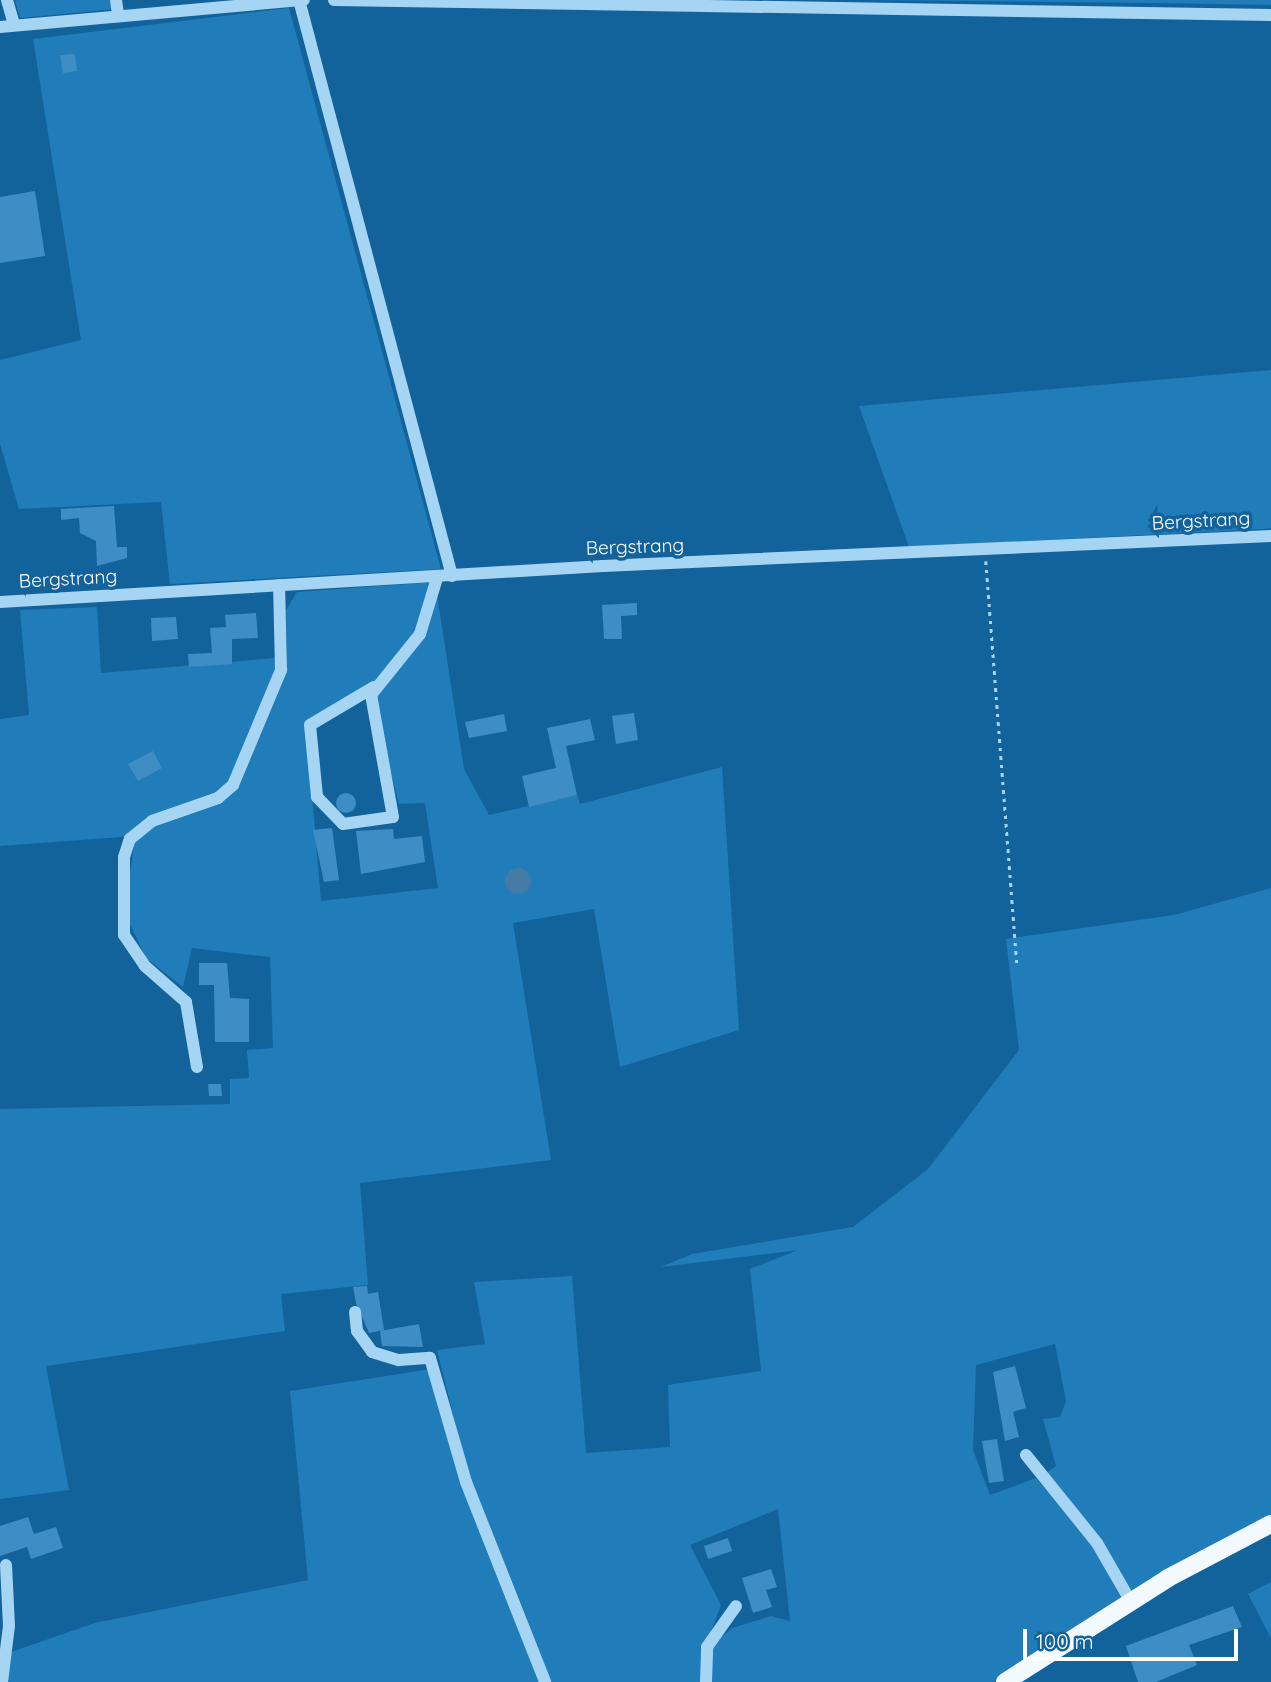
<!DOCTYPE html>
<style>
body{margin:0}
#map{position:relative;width:1271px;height:1682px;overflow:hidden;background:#12639c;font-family:Quicksand,sans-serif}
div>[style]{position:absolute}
.green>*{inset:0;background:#207db9}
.water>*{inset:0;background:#447ca5}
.round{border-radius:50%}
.building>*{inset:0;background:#3e8ec5}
.path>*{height:2.5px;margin-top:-1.25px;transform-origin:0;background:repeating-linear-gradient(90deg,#a6d5f4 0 3.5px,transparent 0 8.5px)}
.minor>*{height:12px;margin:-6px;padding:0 6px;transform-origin:6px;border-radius:6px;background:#a6d5f4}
.major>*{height:18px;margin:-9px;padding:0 9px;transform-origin:9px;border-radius:9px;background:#f3faff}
span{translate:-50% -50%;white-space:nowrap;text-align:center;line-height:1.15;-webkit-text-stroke:7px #12639c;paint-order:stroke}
.street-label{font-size:19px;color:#fff}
.scale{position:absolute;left:1023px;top:1629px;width:215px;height:32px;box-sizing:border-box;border:4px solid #fff;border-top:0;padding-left:9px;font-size:21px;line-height:24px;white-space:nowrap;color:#fff;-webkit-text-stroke:5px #12639c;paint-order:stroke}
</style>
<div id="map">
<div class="green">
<i style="clip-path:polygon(15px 0,114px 0,116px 9px,20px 18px)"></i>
<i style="clip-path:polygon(863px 0,1271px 0,1271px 5px,1155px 3px)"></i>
<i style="clip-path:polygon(289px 8px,441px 569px,170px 584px,161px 502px,19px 509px,0 444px,0 360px,81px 340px,33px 39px)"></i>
<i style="clip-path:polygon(1271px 370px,1271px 528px,1264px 529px,909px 547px,859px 406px)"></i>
<i style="clip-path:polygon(evenodd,435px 582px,464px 769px,489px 815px,577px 795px,580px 804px,722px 767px,739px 1030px,620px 1067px,594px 909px,513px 923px,551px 1160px,360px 1183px,368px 1285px,281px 1294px,285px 1331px,46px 1366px,69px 1490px,0 1499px,0 1109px,230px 1104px,230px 1079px,249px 1078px,247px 1050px,273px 1048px,270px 957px,192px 948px,183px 987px,146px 958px,125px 913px,135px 836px,0 846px,0 719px,29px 715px,20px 610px,97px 607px,101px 673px,287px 657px,286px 610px,297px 592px,435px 582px,369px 688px,399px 804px,425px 803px,438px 888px,321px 901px,306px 726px,369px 688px)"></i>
<i style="clip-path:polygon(evenodd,1271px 888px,1271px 1517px,1131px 1595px,1045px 1474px,1056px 1466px,1043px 1419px,1060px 1417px,1066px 1401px,1055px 1344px,976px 1365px,973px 1450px,990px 1495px,1036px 1478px,1093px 1546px,1123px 1601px,994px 1682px,550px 1682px,469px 1478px,437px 1350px,485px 1344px,474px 1282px,572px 1276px,586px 1453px,670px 1447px,668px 1385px,761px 1371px,750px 1269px,798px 1250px,661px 1267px,692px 1254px,853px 1227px,928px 1169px,1019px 1050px,1006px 939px,1174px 915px,1271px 888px,778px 1509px,790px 1621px,771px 1616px,732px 1628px,703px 1653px,721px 1605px,690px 1545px,778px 1509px)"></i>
<i style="clip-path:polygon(431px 1369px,541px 1682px,6px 1682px,11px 1652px,95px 1623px,308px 1580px,290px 1391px)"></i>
<i style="clip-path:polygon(1271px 1582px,1271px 1638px,1248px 1594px)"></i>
</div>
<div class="water">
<i class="round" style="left:505px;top:868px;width:26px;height:26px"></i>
</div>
<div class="building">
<i style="clip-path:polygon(75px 54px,77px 71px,63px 73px,60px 55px)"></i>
<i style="clip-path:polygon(35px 191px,45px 256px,0 263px,0 197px)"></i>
<i style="clip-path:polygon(114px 506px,117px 547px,127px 547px,127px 558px,97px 566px,96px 541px,80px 533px,79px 518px,61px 520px,61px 509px)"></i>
<i style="clip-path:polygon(637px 603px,637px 615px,621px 616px,622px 639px,604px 639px,602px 605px)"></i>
<i style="clip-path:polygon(256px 613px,258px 638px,232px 639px,232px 664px,189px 667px,188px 654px,212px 653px,210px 628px,226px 627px,225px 615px)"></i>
<i style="clip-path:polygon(176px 617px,178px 639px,152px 641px,151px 618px)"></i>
<i style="clip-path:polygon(634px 713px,638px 740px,616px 744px,612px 716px)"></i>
<i style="clip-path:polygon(504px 714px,507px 731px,469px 738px,465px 722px)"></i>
<i style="clip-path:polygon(590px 719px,595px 740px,566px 746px,577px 795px,529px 807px,522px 776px,556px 768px,547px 728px)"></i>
<i style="clip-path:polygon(153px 751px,162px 768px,138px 781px,128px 764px)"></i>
<i class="round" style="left:336px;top:793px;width:20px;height:20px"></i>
<i style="clip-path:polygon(332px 828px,339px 880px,324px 882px,313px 830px)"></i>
<i style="clip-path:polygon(393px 829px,394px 839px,422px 836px,425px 862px,361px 874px,356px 831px)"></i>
<i style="clip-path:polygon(199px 963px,227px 963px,230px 998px,249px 999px,249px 1042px,215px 1042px,214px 985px,199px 985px)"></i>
<i style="clip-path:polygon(208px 1084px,221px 1084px,222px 1096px,209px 1096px)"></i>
<i style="clip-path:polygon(367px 1286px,368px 1294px,378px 1292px,384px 1330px,369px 1333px,356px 1303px,353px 1287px)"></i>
<i style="clip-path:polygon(419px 1324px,423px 1347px,382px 1346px,380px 1331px)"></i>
<i style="clip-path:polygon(1015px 1366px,1026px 1408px,1013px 1412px,1019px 1437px,1005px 1441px,993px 1372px)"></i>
<i style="clip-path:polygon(997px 1439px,1004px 1481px,989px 1483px,982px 1441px)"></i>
<i style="clip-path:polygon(28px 1517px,34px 1534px,56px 1527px,63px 1548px,31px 1559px,27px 1547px,0 1556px,0 1526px)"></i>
<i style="clip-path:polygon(728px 1538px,732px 1551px,708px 1559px,704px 1546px)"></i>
<i style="clip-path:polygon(771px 1569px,777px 1587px,766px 1590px,772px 1607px,753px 1613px,742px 1578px)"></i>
<i style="clip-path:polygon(1233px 1606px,1242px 1627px,1189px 1645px,1197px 1665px,1156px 1682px,1138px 1682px,1126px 1646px)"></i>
</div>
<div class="path">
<i style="left:986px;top:561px;width:407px;rotate:85.6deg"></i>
</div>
<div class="minor">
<i style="left:7px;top:0;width:26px;rotate:74deg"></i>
<i style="left:116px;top:0;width:15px;rotate:82deg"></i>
<i style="left:299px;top:0;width:596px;rotate:75.12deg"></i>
<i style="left:334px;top:0;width:937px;rotate:0.92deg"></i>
<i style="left:0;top:27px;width:305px;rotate:-5.1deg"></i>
<i style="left:0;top:602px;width:604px;rotate:-3.42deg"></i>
<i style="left:603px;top:566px;width:669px;rotate:-2.57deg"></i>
<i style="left:374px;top:687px;width:74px;rotate:149.3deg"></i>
<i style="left:310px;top:725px;width:72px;rotate:84.4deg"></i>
<i style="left:317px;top:797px;width:37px;rotate:46deg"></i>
<i style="left:343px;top:824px;width:50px;rotate:-8deg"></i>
<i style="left:393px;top:817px;width:124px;rotate:-100.2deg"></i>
<i style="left:371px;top:695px;width:78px;rotate:-51.2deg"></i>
<i style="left:420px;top:634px;width:59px;rotate:-73.1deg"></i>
<i style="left:197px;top:1067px;width:66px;rotate:-99.6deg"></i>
<i style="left:186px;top:1002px;width:55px;rotate:-138.7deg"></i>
<i style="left:145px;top:966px;width:37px;rotate:-124deg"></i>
<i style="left:124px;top:935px;width:78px;rotate:-90deg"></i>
<i style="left:124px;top:857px;width:19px;rotate:-72deg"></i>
<i style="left:130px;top:839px;width:28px;rotate:-39deg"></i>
<i style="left:152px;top:821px;width:70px;rotate:-19.2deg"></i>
<i style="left:218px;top:798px;width:20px;rotate:-41deg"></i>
<i style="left:233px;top:785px;width:125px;rotate:-67.3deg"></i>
<i style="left:281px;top:670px;width:85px;rotate:-91.3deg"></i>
<i style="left:355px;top:1312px;width:19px;rotate:84deg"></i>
<i style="left:357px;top:1331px;width:26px;rotate:54deg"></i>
<i style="left:372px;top:1352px;width:28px;rotate:17deg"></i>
<i style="left:399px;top:1360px;width:31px;rotate:-4deg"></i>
<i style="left:430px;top:1358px;width:129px;rotate:73.8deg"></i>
<i style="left:466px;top:1482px;width:215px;rotate:68.4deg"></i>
<i style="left:1026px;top:1455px;width:113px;rotate:51.1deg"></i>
<i style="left:1097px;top:1543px;width:68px;rotate:60deg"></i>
<i style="left:2px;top:1682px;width:56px;rotate:-82.9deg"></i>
<i style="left:9px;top:1626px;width:61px;rotate:-92.8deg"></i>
<i style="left:706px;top:1682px;width:35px;rotate:-88deg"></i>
<i style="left:707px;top:1647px;width:50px;rotate:-54.7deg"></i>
</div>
<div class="major">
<i style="left:1005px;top:1682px;width:193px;rotate:-32.5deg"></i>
<i style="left:1168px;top:1578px;width:116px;rotate:-27.7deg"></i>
</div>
<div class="street-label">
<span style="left:1201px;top:521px;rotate:-3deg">Bergstrang</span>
<span style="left:635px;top:547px;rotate:-2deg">Bergstrang</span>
<span style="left:68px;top:579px;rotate:-3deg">Bergstrang</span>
</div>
<div class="scale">100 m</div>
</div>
